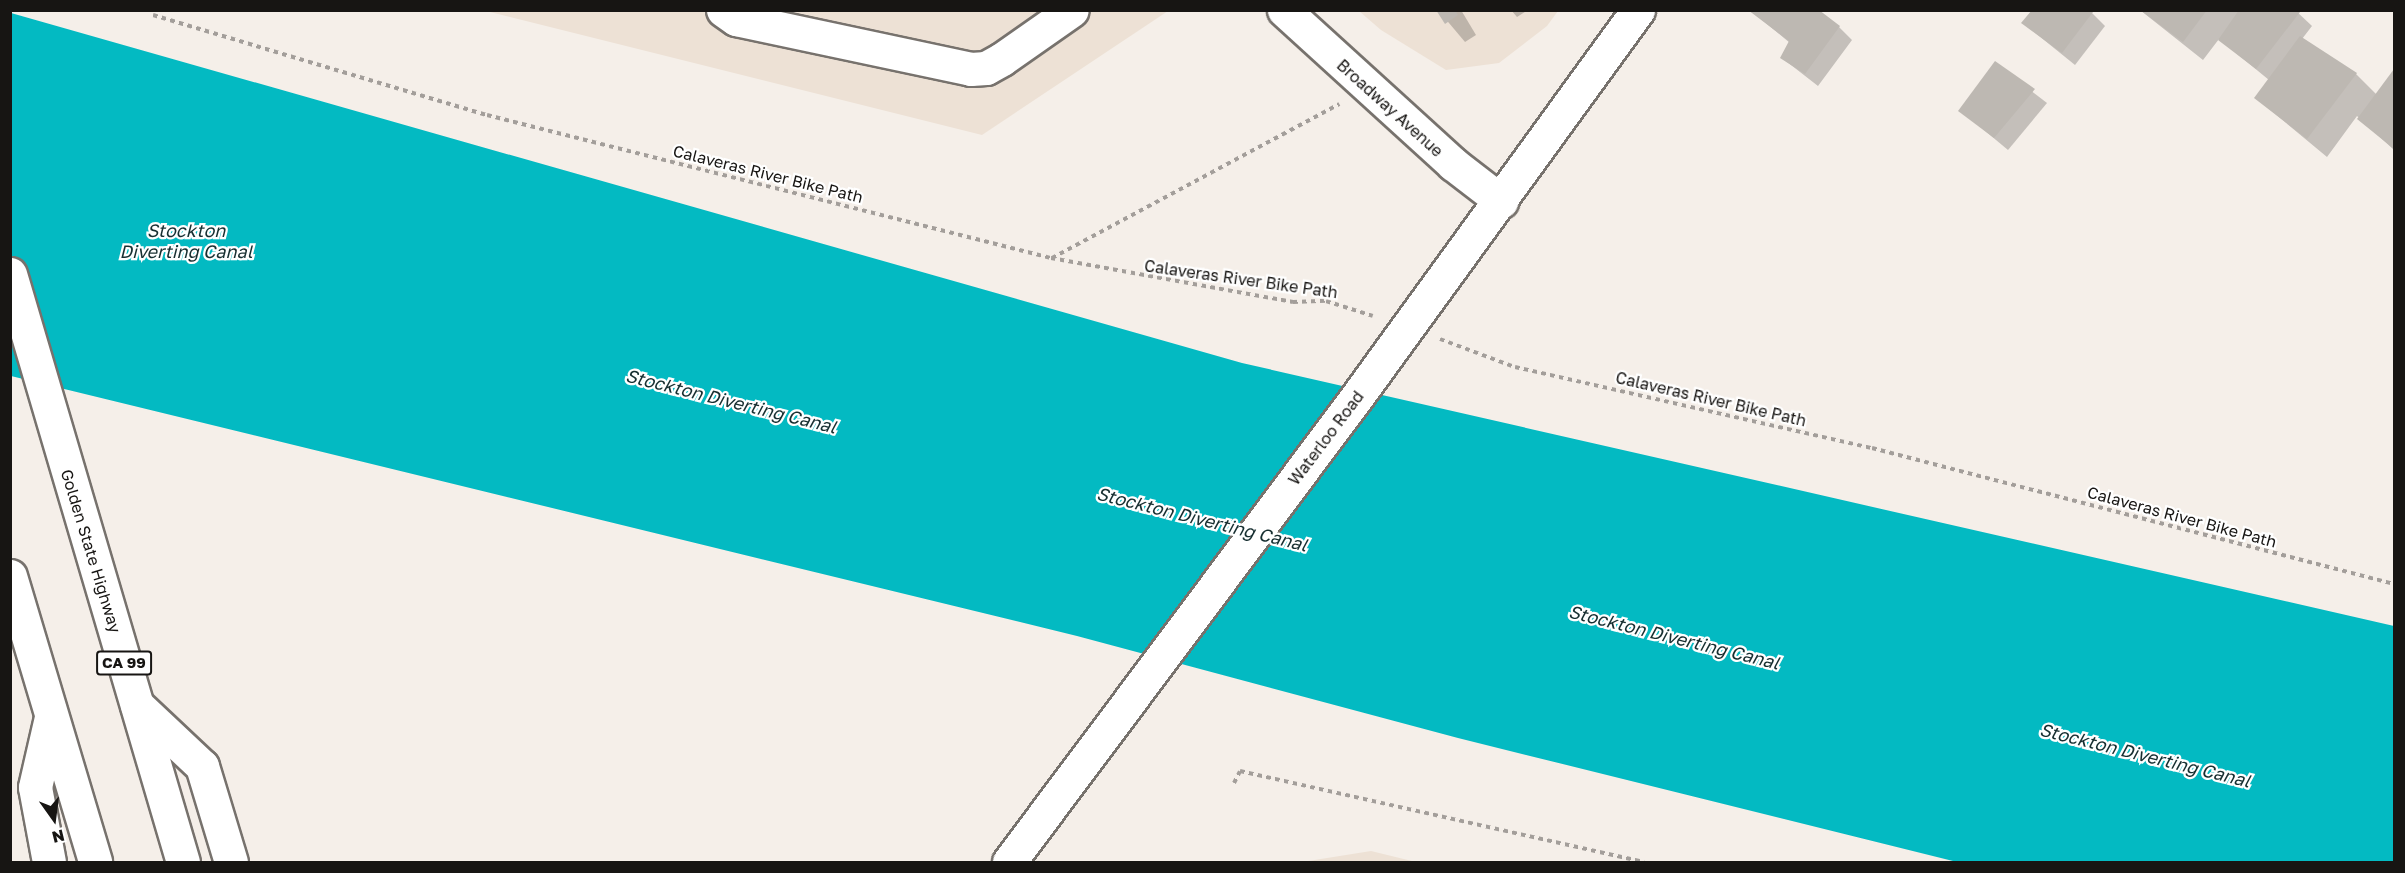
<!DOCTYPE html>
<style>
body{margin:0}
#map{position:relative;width:2405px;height:873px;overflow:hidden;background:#f5efe9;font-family:"Golos Text",sans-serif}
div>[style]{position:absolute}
.built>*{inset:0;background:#ede1d5}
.water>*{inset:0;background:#03bac2}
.shadow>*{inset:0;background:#0003}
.building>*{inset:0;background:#bdb8b2}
.path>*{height:4px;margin-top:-2px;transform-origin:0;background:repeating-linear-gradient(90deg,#a39e9a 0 4.5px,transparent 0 9px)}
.roads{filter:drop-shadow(2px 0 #77726d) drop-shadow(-2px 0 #77726d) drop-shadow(0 2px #77726d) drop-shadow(0 -2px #77726d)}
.minor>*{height:33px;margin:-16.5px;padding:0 16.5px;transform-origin:16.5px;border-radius:16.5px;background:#fff}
.major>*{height:33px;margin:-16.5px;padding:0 16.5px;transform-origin:16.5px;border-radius:16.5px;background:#fff}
.highway>*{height:33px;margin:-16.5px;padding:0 16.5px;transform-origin:16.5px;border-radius:16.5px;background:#fff}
span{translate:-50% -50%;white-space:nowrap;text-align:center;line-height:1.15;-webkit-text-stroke:4.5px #fff;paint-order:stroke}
.shield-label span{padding:2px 4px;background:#fff;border:2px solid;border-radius:4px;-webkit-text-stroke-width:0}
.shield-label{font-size:15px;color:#171513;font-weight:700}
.street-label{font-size:16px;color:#171513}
.water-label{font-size:18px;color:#172f31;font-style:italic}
.frame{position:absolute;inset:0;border:12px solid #171513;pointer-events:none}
.north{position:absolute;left:24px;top:789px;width:60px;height:60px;-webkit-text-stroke:4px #fff;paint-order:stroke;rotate:166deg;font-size:16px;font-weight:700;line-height:24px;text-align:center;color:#171513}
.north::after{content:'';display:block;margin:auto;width:21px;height:27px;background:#171513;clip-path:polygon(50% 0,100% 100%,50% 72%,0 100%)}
</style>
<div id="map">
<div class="built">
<i style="clip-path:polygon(486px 11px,1168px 11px,982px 135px)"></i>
<i style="clip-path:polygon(1359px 11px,1558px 11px,1547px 26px,1499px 63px,1446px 70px,1381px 30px)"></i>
<i style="clip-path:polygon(1371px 851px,1416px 862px,1302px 862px)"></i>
</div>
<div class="water">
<i style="clip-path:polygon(11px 13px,1242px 363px,2394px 626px,2394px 862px,1957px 862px,1458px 738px,1077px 636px,11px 376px)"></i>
</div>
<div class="shadow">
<i style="clip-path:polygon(1438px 10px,1461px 10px,1476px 35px,1465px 42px)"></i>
<i style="clip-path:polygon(1511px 10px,1528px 10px,1517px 17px)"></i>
<i style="clip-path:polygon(1750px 10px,1839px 27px,1852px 40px,1818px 86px,1782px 58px,1790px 43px)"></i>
<i style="clip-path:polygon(2140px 10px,2295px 10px,2312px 26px,2302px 39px,2356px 74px,2377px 95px,2394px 72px,2394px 150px,2357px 116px,2327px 157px,2256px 98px,2269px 80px,2219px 39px,2203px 60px)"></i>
<i style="clip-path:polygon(2092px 13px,2105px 26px,2075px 65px,2023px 23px)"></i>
<i style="clip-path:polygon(1995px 63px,2047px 103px,2008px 150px,1960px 110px)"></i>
</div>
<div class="building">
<i style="clip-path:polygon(1436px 10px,1455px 10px,1458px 15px,1445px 24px)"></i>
<i style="clip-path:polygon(1748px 10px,1819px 10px,1840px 26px,1805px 74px,1780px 58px,1789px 41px)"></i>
<i style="clip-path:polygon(2032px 10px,2090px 10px,2093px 12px,2062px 53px,2021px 23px)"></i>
<i style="clip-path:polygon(2140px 10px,2207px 10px,2183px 42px)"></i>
<i style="clip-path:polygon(2239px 10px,2298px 10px,2300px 12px,2256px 69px,2218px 40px)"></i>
<i style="clip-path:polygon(2300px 36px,2357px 73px,2307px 139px,2254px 98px)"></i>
<i style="clip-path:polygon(1995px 61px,2035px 89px,1994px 138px,1958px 111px)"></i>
<i style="clip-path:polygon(2394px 69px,2394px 149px,2357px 119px)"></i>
</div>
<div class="path">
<i style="left:153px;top:15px;width:349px;rotate:16.7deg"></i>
<i style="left:487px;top:115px;width:582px;rotate:14.23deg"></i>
<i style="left:1051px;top:258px;width:246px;rotate:10.3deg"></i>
<i style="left:1293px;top:302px;width:33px;rotate:-2deg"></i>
<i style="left:1326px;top:301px;width:49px;rotate:17.7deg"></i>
<i style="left:1052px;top:258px;width:326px;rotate:-28.2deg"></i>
<i style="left:1440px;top:339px;width:80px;rotate:20.5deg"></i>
<i style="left:1515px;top:367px;width:366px;rotate:12.8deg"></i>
<i style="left:1872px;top:448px;width:539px;rotate:14.6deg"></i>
<i style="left:1234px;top:783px;width:13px;rotate:-63deg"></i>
<i style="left:1240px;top:771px;width:414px;rotate:12.7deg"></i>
</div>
<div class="roads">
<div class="minor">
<i style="left:723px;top:10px;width:16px;rotate:35deg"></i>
<i style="left:736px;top:19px;width:240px;rotate:12deg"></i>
<i style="left:971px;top:69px;width:15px;rotate:-4deg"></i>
<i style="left:986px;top:68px;width:18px;rotate:-29deg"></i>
<i style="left:1002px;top:59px;width:85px;rotate:-35deg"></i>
<i style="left:1284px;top:10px;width:229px;rotate:42.3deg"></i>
<i style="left:1453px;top:164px;width:61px;rotate:37.6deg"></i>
</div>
<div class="major">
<i style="left:1009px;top:862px;width:579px;rotate:-53.21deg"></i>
<i style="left:1356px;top:398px;width:480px;rotate:-54deg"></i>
</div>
<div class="highway">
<i style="left:10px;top:274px;width:613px;rotate:73.61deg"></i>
<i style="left:10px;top:576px;width:298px;rotate:73.4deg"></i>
<i style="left:137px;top:705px;width:89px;rotate:43.2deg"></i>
<i style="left:202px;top:766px;width:100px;rotate:73.2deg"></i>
<i style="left:49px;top:862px;width:76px;rotate:-100.6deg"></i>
<i style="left:35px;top:787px;width:72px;rotate:-77.1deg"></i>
</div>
</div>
<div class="shield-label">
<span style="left:124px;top:663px">CA 99</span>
</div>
<div class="street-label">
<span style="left:1390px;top:108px;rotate:42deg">Broadway Avenue</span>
<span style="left:768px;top:174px;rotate:14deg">Calaveras River Bike Path</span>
<span style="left:1241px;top:279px;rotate:8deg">Calaveras River Bike Path</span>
<span style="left:1711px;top:399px;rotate:13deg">Calaveras River Bike Path</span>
<span style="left:1326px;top:438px;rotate:-53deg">Waterloo Road</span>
<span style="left:2182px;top:517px;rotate:15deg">Calaveras River Bike Path</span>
<span style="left:91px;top:551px;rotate:73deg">Golden State Highway</span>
</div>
<div class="water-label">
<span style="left:186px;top:241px">Stockton<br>Diverting Canal</span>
<span style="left:731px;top:401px;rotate:14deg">Stockton Diverting Canal</span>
<span style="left:1202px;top:519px;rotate:14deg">Stockton Diverting Canal</span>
<span style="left:1674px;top:637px;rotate:14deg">Stockton Diverting Canal</span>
<span style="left:2145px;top:755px;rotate:14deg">Stockton Diverting Canal</span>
</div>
<div class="frame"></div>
<div class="north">N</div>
</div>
